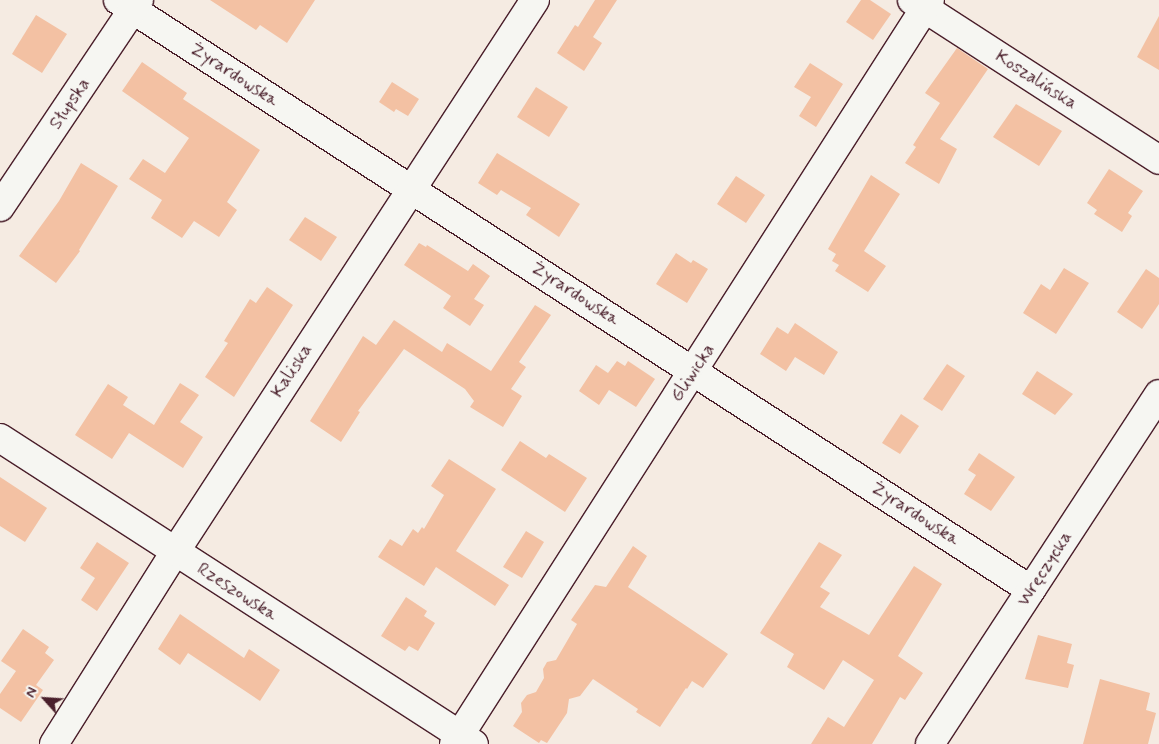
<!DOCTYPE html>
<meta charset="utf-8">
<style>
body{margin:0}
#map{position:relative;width:1159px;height:744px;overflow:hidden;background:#f5ebe2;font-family:Mynerve,sans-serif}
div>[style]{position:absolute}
.building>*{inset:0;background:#f3c1a3}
.roads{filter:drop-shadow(1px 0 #4a1f2b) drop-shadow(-1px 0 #4a1f2b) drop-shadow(0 1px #4a1f2b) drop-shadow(0 -1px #4a1f2b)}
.minor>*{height:28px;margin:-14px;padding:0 14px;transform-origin:14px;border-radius:14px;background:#f6f6f2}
.major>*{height:28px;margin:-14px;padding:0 14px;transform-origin:14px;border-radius:14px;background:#f6f6f2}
span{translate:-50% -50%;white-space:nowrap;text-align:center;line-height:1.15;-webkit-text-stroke:4px #f6f6f2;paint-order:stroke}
.street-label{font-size:18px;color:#4a1f2b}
.north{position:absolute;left:20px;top:674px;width:50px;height:50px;-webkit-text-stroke:4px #f6f6f2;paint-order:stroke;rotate:296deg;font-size:14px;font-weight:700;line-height:20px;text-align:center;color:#4a1f2b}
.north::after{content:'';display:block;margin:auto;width:18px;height:22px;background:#4a1f2b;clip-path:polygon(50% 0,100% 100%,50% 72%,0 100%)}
</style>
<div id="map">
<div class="building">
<i style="clip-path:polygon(210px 0,315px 0,287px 43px,260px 25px,256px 30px)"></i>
<i style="clip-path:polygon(595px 0,617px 0,593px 37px,602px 43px,584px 71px,557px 53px,575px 25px,578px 27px)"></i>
<i style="clip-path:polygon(861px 0,870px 0,891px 14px,873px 40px,846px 22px)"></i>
<i style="clip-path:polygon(36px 15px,67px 34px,42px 73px,12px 54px)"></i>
<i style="clip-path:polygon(1159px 16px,1159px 70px,1137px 57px)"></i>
<i style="clip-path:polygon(957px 48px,988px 69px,940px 139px,957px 149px,939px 184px,905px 163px,916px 147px,913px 145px,940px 103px,925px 93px)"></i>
<i style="clip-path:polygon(142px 62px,187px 93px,183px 99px,260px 150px,227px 202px,237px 210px,219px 237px,194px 221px,182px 238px,151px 218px,162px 200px,129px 179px,143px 159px,165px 173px,189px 138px,122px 91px)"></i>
<i style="clip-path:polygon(810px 63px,843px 84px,816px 127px,799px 116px,811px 97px,794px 87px)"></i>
<i style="clip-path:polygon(392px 82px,419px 99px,408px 116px,396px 109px,394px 112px,379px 102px)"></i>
<i style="clip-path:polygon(536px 87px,568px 107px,549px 137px,517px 117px)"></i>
<i style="clip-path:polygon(1016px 104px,1062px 131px,1039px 166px,993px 137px)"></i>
<i style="clip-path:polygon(497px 153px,580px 204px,559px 237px,526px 215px,531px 208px,501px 190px,497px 195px,478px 183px)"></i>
<i style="clip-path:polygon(81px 163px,118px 186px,79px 250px,80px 251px,56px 283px,19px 256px,59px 201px)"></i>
<i style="clip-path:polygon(1109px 169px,1143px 191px,1128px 213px,1132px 216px,1122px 232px,1094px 214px,1097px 210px,1087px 203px)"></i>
<i style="clip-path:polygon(871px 175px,900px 194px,864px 251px,886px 266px,868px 292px,835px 271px,839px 265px,832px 261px,836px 254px,828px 249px)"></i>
<i style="clip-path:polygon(736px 176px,765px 195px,746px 223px,717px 204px)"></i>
<i style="clip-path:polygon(305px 217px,337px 237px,321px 261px,289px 240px)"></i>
<i style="clip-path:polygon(419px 243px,426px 247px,427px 245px,468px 271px,473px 264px,490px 276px,474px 299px,484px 305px,470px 326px,443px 308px,451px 296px,404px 265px)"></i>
<i style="clip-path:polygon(676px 253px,691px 263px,693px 260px,708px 269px,687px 303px,656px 284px)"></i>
<i style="clip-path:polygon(1064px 268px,1089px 283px,1056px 334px,1023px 313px,1041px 284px,1050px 290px)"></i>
<i style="clip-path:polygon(1146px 269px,1159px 278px,1159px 304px,1142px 329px,1117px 312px)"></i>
<i style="clip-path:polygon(267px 287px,293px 305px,234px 397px,205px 377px,228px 343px,224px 341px,250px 299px,256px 303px)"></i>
<i style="clip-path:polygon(535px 305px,551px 315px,519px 362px,526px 367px,511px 389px,522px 396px,503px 427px,470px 407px,474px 401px,465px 389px,404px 349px,358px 411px,360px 412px,341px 442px,310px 421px,363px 336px,376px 345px,394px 320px,442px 352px,447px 343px,491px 371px)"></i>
<i style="clip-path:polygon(795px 323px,838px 352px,824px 375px,795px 357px,786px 371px,760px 354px,777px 327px,788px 334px)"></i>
<i style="clip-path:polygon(617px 361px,625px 366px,628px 361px,655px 379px,636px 407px,609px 390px,599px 405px,579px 391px,596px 365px,608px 373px)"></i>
<i style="clip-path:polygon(947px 364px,965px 376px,942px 411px,923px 399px)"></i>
<i style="clip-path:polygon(1037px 371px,1073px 394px,1055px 415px,1022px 394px)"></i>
<i style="clip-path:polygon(180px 383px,199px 395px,180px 422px,203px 437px,183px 468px,129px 433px,112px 459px,75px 435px,108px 384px,128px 397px,123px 405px,154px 425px)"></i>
<i style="clip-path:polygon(901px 414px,919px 426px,900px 454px,882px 443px)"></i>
<i style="clip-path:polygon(520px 441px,546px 458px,549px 454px,587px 478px,565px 512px,501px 470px)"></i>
<i style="clip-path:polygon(979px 453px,1015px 477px,991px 511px,964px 494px,976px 475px,968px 470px)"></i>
<i style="clip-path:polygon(449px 459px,496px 489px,456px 551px,509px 585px,495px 606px,436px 567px,424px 586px,378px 557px,390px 539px,402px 546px,413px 529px,418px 533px,422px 527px,424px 529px,444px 495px,431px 486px)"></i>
<i style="clip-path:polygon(0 477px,47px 508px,25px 542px,0 526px)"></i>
<i style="clip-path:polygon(526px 531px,544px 542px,522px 578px,503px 567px)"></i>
<i style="clip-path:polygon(97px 542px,129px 563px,97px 611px,81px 600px,95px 578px,80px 568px)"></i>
<i style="clip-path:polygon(819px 542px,842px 555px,820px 587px,830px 593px,820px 607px,869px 635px,914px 566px,942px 584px,898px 656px,923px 673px,905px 700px,900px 697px,872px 744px,811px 744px,828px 717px,844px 727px,874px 680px,843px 660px,824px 690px,787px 667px,794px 654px,760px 633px)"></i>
<i style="clip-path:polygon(633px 546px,647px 556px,628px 587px,728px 654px,703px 688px,692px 681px,687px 689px,686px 688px,660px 727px,636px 712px,638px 709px,593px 679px,580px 696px,569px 699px,567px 713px,547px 743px,541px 740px,539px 743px,513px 726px,522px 712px,521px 703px,527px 695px,536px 692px,544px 678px,543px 669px,547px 662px,556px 660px,577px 624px,571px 620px,595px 585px,606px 587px)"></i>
<i style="clip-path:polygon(406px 597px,427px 611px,424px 616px,435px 623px,418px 651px,409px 646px,405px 651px,381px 636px)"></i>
<i style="clip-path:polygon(180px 614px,244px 658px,249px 649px,280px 670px,260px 701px,188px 653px,180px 665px,158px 649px)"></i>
<i style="clip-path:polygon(23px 629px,49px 647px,45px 653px,54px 660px,36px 685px,43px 690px,21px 722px,0 708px,0 694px,16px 671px,1px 661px)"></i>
<i style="clip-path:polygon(1038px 635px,1072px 644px,1067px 663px,1074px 665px,1068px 688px,1025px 679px)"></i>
<i style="clip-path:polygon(1100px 679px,1150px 693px,1146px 710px,1156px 713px,1148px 744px,1083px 744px)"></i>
</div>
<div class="roads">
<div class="minor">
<i style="left:118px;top:0;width:1087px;rotate:32.87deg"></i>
<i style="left:912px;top:0;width:294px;rotate:32.9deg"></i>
<i style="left:0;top:207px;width:249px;rotate:-56.1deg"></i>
<i style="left:0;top:438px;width:564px;rotate:32.85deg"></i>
<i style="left:54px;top:744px;width:227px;rotate:-57.8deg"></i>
<i style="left:175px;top:552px;width:659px;rotate:-56.89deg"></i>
<i style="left:454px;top:744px;width:883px;rotate:-57.39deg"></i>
</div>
<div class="major">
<i style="left:930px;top:744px;width:418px;rotate:-56.8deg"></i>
</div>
</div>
<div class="street-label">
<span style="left:234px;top:75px;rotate:33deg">Żyrardowska</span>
<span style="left:1036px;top:80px;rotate:33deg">Koszalińska</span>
<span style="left:70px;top:104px;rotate:-56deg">Słupska</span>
<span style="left:575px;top:294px;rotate:33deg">Żyrardowska</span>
<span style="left:292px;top:371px;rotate:-57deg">Kaliska</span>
<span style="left:693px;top:373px;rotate:-57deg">Gliwicka</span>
<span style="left:915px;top:514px;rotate:33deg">Żyrardowska</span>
<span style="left:1045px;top:569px;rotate:-57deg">Wręczycka</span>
<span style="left:237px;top:592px;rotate:33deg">Rzeszowska</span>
</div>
<div class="north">N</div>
</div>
